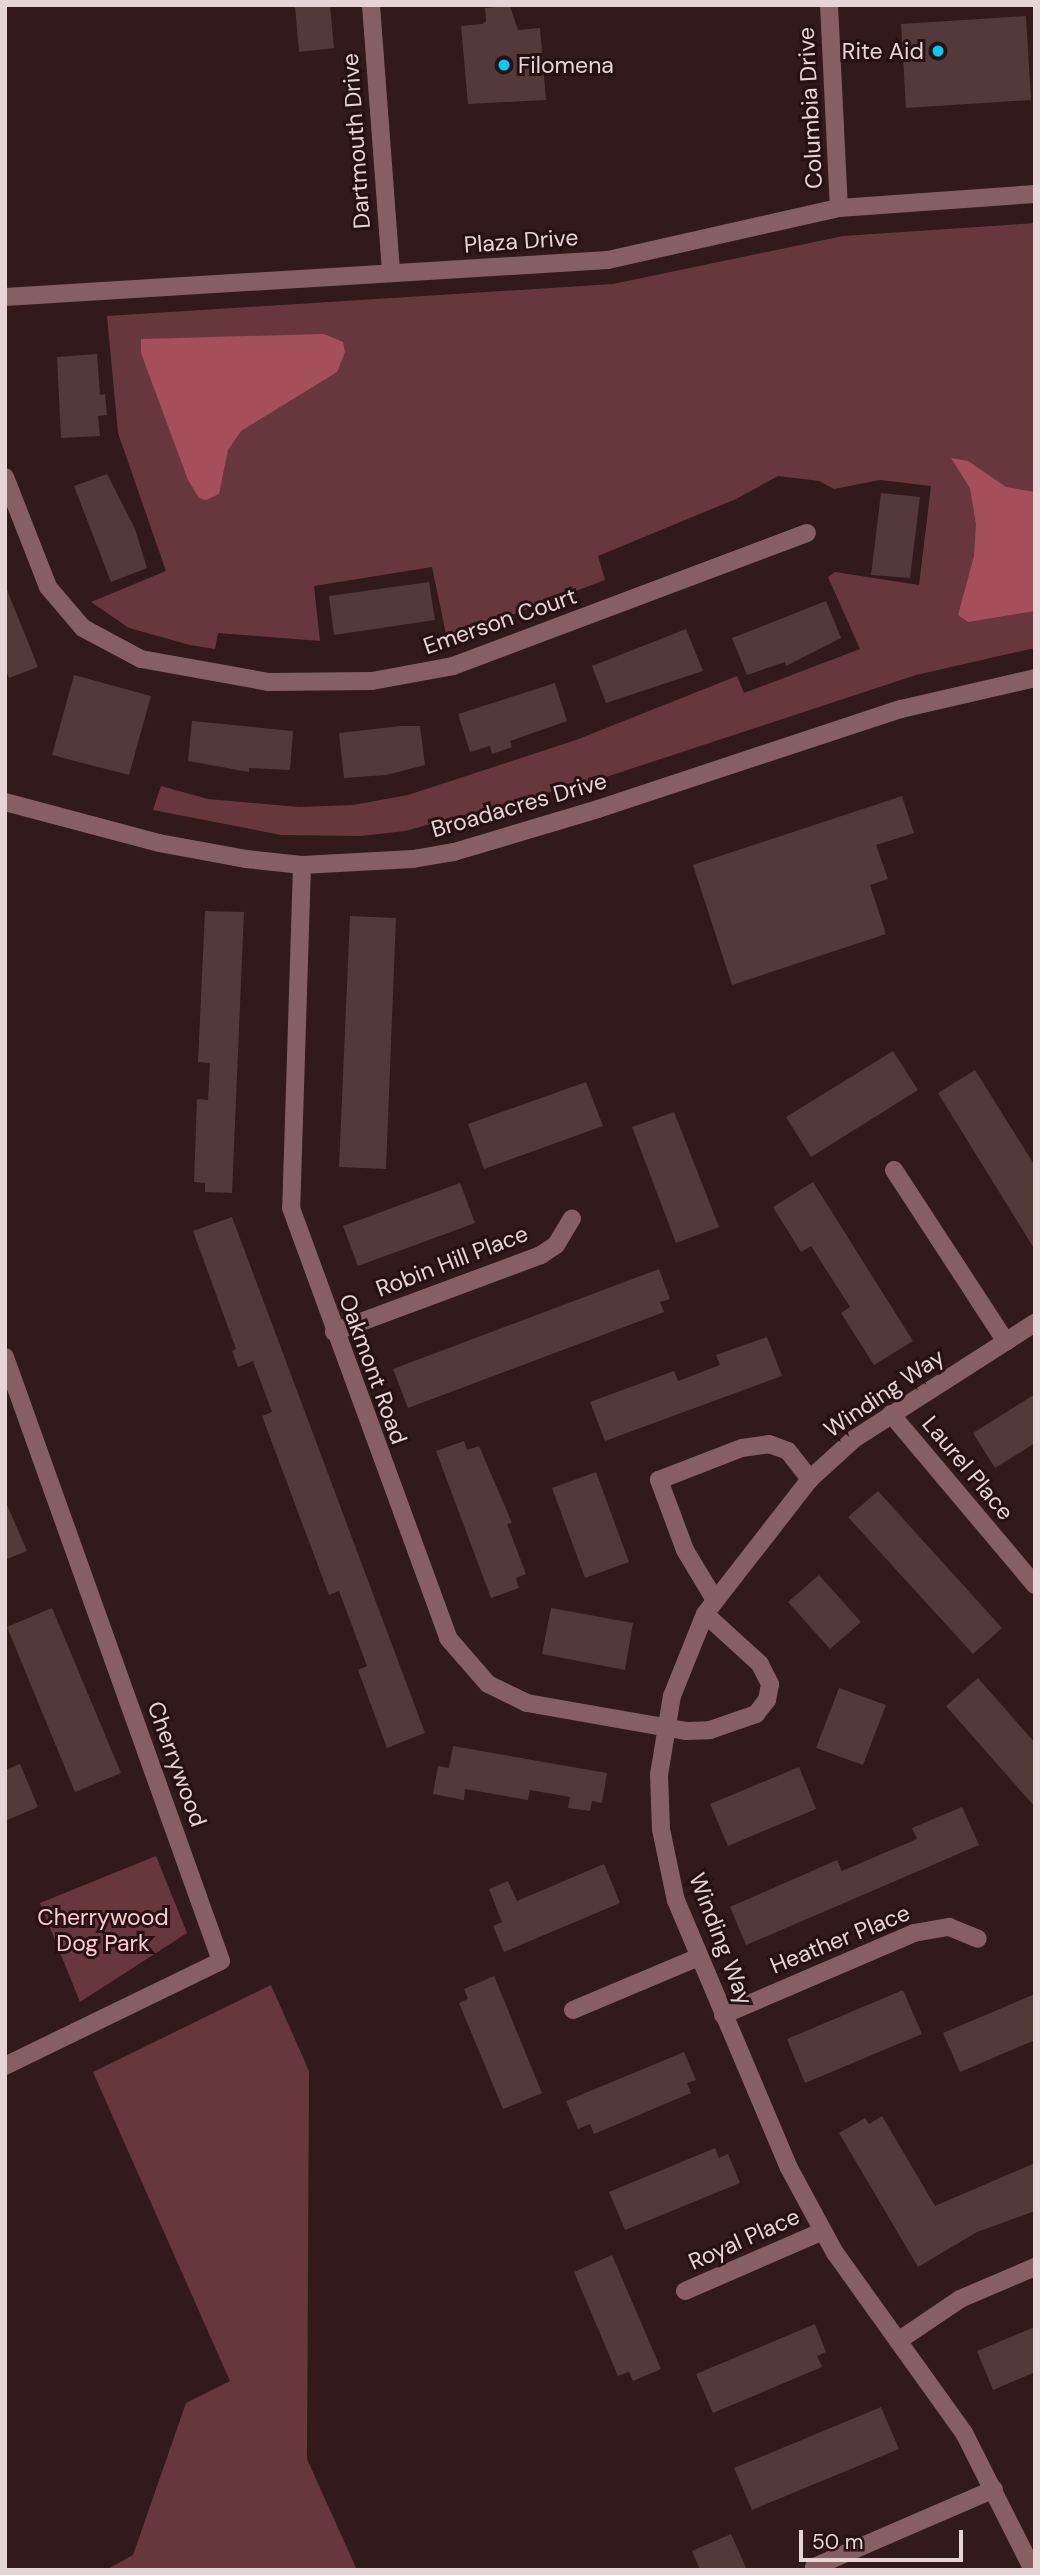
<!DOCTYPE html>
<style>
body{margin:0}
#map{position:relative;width:1040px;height:2575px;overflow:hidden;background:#31191c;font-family:"DM Sans",sans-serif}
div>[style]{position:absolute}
.green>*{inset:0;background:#68373e}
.water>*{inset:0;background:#a54f5c}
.building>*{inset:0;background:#54393b}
.minor>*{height:18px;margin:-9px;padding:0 9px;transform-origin:9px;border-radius:9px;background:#855f63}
.dots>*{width:19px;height:19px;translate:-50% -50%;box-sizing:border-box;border:4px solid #271013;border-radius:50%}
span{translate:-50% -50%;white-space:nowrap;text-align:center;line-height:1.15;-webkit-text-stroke:6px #271013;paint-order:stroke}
.poi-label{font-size:23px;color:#e6d4d6}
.right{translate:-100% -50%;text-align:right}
.left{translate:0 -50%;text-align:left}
.street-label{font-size:23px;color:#e6d4d6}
.park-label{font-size:23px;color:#fdcacf}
.frame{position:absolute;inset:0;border:7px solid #e6d4d6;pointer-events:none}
.scale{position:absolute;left:799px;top:2530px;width:164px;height:32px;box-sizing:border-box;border:4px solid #e6d4d6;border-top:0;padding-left:9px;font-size:21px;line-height:24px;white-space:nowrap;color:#e6d4d6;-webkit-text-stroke:5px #271013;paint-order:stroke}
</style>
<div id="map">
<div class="green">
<i style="clip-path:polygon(1035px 223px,1035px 648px,916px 675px,606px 777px,405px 831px,361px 836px,281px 835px,153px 810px,161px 786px,208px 799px,299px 807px,353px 805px,408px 795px,576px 740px,737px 676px,744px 693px,860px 649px,828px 577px,835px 572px,919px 585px,931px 486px,880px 480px,834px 489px,819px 481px,778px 476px,736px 499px,598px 556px,605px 580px,447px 639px,432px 567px,314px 586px,320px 641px,218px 633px,215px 649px,190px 645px,129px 628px,91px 602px,166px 571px,118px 433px,107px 316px,613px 284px,843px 236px)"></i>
<i style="clip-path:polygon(156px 1856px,187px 1933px,80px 2002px,40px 1903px)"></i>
<i style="clip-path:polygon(271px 1985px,309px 2071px,307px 2459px,357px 2570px,106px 2570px,133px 2555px,186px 2403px,230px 2381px,93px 2072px)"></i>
</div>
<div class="water">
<i style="clip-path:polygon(324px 334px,343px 342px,345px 352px,337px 372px,241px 431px,228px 450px,219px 494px,206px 500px,199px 498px,188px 480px,141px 353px,141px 339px)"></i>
<i style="clip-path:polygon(951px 458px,968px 461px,1006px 487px,1035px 492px,1035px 611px,968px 622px,958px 615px,974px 556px,976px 524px,970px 488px)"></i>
</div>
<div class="building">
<i style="clip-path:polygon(330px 5px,334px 48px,299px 52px,295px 6px)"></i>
<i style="clip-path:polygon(510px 6px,518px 30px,540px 28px,546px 100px,468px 104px,461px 26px,482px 24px,486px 21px,485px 8px)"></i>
<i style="clip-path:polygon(1026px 16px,1031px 100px,906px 108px,901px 24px)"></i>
<i style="clip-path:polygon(97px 354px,100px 395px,105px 394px,107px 415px,98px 416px,100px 436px,61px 438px,57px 357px)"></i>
<i style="clip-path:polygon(107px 474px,135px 529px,147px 568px,111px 582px,74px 486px)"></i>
<i style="clip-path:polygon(881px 493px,920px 497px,910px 578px,871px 575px)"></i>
<i style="clip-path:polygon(429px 582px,435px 620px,334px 635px,329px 596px)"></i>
<i style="clip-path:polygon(5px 585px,38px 667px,9px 678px,5px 668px)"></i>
<i style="clip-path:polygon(826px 601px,841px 638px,786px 666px,785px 662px,747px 675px,732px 638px)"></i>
<i style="clip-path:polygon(686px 629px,703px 671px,606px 703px,592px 666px)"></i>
<i style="clip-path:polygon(74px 675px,151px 696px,129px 775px,52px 755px)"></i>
<i style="clip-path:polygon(555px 683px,567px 721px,510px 741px,512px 747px,492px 754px,490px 746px,470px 752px,458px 714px)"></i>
<i style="clip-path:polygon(192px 721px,293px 731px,290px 770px,249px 768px,249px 772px,188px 761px)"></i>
<i style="clip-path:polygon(400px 726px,420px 726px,425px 765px,386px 775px,344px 778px,339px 733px)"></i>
<i style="clip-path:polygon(902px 796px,914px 833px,876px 845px,888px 879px,870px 885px,886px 934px,732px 985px,693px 865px)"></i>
<i style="clip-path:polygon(205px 911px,244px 912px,232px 1193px,205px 1192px,205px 1183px,194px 1182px,197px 1099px,208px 1100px,210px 1063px,198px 1062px)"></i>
<i style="clip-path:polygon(350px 916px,396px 918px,386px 1169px,339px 1167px)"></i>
<i style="clip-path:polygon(893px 1051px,918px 1090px,811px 1157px,786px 1117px)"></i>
<i style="clip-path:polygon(975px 1070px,1035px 1166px,1035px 1250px,938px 1093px)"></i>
<i style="clip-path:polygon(586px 1082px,603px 1126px,484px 1169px,468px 1124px)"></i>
<i style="clip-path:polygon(674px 1112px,719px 1227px,676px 1243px,632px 1127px)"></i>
<i style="clip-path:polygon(813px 1182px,913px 1341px,874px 1365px,841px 1313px,850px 1307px,811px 1246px,801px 1252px,773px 1207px)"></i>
<i style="clip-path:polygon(460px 1183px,475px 1223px,358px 1266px,343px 1226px)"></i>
<i style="clip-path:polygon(232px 1217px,425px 1733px,387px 1748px,358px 1670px,367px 1666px,339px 1591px,329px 1595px,262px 1416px,272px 1412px,253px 1361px,238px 1367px,232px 1351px,236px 1349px,193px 1231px)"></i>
<i style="clip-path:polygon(659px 1269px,670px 1299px,660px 1302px,664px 1312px,408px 1408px,393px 1369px)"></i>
<i style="clip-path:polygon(767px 1337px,782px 1376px,605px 1441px,590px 1402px,674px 1371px,678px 1381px,720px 1365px,716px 1355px)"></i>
<i style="clip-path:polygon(1035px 1394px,1035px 1443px,995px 1468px,973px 1433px)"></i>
<i style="clip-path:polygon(464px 1441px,467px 1450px,479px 1446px,512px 1523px,507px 1524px,526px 1574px,516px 1578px,519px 1588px,491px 1598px,436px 1451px)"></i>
<i style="clip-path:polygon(596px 1472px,629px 1562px,585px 1578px,552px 1488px)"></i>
<i style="clip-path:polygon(878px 1491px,1002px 1628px,973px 1654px,848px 1517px)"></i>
<i style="clip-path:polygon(5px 1500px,27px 1551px,5px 1560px)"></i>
<i style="clip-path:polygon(819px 1575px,861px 1622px,830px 1649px,788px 1602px)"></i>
<i style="clip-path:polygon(52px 1608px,121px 1773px,75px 1792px,7px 1627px)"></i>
<i style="clip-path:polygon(551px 1608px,633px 1623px,625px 1670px,542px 1654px)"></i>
<i style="clip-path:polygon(978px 1678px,1035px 1743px,1035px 1807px,946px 1706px)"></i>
<i style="clip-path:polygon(839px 1688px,886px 1705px,863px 1765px,816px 1748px)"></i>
<i style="clip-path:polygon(453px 1746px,607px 1773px,602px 1803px,592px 1801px,590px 1811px,568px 1808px,570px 1797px,530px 1790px,528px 1800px,465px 1789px,464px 1800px,433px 1794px,438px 1766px,449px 1768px)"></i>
<i style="clip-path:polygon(20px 1764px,38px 1807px,5px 1821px,5px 1770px)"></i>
<i style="clip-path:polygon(799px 1767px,816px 1809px,728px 1846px,710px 1804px)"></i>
<i style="clip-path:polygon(962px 1807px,979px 1845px,746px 1945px,730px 1907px,837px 1860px,842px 1871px,917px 1839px,912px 1828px)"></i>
<i style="clip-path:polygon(604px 1864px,620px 1903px,504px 1952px,493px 1926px,502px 1922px,489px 1889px,508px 1881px,517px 1901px)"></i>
<i style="clip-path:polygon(494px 1976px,542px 2093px,503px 2109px,459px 2003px,468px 1999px,464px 1989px)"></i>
<i style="clip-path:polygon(903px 1990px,922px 2034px,805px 2083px,787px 2039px)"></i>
<i style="clip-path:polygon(1035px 1994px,1035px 2040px,960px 2072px,943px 2033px)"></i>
<i style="clip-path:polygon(684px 2052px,696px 2080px,687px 2083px,691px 2093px,594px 2134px,590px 2124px,578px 2129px,566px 2101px)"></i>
<i style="clip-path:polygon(882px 2116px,935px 2206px,1035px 2163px,1035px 2211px,977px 2232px,918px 2267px,839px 2133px,865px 2118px,869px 2124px)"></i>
<i style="clip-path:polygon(715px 2148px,719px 2158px,728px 2154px,740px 2183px,625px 2230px,609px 2192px)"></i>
<i style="clip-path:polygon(612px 2255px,661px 2369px,633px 2381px,629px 2372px,618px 2376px,574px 2272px)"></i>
<i style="clip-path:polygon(815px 2324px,826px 2352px,817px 2356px,822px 2367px,713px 2413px,696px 2374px)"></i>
<i style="clip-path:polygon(1035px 2327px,1035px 2372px,993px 2390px,977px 2351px)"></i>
<i style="clip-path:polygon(881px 2407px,899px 2449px,752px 2510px,734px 2468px)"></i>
<i style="clip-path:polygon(731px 2534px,747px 2570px,700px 2570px,692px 2551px)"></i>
</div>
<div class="minor">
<i style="left:371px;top:5px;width:269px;rotate:85.7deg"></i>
<i style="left:829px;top:5px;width:203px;rotate:87.2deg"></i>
<i style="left:5px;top:297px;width:604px;rotate:-3.51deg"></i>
<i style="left:608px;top:260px;width:237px;rotate:-12.7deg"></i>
<i style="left:839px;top:208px;width:196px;rotate:-4.1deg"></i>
<i style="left:5px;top:477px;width:118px;rotate:68.6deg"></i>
<i style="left:48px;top:587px;width:54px;rotate:49.5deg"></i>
<i style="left:83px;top:628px;width:66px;rotate:28.1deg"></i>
<i style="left:141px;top:659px;width:130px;rotate:10.2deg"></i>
<i style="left:269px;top:682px;width:103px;rotate:-0.6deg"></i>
<i style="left:372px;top:681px;width:82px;rotate:-10.5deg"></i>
<i style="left:453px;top:666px;width:378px;rotate:-20.6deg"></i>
<i style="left:5px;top:802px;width:159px;rotate:14.9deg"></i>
<i style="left:159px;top:843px;width:88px;rotate:10.4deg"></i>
<i style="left:246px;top:859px;width:56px;rotate:6.1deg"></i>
<i style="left:302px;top:865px;width:111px;rotate:-3.1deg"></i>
<i style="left:413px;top:859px;width:42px;rotate:-9.7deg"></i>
<i style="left:454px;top:852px;width:150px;rotate:-16.6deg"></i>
<i style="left:598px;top:809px;width:319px;rotate:-18.3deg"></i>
<i style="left:901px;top:709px;width:138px;rotate:-13deg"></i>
<i style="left:302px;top:865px;width:343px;rotate:91.8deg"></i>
<i style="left:291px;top:1208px;width:458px;rotate:69.9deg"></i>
<i style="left:448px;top:1638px;width:61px;rotate:49deg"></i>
<i style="left:488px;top:1684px;width:43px;rotate:26deg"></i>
<i style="left:527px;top:1703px;width:161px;rotate:10deg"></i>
<i style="left:686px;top:1731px;width:24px;rotate:-2deg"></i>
<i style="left:710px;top:1730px;width:49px;rotate:-19.2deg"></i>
<i style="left:756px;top:1714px;width:18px;rotate:-52deg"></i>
<i style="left:767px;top:1700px;width:16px;rotate:-79deg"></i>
<i style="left:770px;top:1684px;width:22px;rotate:-117deg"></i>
<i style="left:760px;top:1664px;width:74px;rotate:-137.7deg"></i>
<i style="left:894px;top:1170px;width:205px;rotate:56.9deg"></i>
<i style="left:334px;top:1332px;width:221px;rotate:-20.4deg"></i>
<i style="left:541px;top:1255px;width:18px;rotate:-34deg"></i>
<i style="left:556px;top:1245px;width:31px;rotate:-59deg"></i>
<i style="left:5px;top:1357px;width:641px;rotate:70.32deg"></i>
<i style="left:221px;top:1961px;width:240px;rotate:154.1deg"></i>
<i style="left:891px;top:1414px;width:224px;rotate:49.9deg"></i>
<i style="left:715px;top:1600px;width:58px;rotate:-121deg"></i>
<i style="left:685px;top:1550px;width:75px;rotate:-110.4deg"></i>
<i style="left:659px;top:1480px;width:89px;rotate:-21.1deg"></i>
<i style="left:742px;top:1448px;width:27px;rotate:-8deg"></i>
<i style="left:769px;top:1444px;width:20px;rotate:20deg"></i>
<i style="left:788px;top:1451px;width:36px;rotate:52deg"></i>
<i style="left:573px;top:2010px;width:134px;rotate:-22.8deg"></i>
<i style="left:723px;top:2015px;width:208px;rotate:-23.2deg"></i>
<i style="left:914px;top:1933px;width:36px;rotate:-10deg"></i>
<i style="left:949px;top:1927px;width:31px;rotate:22deg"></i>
<i style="left:685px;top:2291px;width:150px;rotate:-23.5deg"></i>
<i style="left:898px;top:2341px;width:75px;rotate:-34.1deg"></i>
<i style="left:960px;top:2299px;width:82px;rotate:-23.1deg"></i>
<i style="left:814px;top:2567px;width:196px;rotate:-23.4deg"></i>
<i style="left:1033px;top:2570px;width:153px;rotate:-116.7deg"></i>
<i style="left:964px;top:2433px;width:221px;rotate:-125.6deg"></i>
<i style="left:835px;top:2253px;width:97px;rotate:-118.4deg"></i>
<i style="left:789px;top:2168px;width:290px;rotate:-112.9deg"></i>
<i style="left:676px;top:1901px;width:74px;rotate:-101.8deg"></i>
<i style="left:661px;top:1829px;width:54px;rotate:-92.1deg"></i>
<i style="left:659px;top:1775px;width:80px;rotate:-80.7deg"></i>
<i style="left:672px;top:1696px;width:88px;rotate:-68.1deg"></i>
<i style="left:705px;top:1614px;width:171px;rotate:-52.1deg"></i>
<i style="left:810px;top:1479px;width:59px;rotate:-42.3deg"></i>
<i style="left:854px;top:1439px;width:215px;rotate:-32.7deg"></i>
</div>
<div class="dots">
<i style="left:938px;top:51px;background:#02cbf9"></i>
<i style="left:504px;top:65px;background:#02cbf9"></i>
</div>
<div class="poi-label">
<span class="right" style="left:924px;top:51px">Rite Aid</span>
<span class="left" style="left:518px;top:65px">Filomena</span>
</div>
<div class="street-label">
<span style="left:810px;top:108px;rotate:-93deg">Columbia Drive</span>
<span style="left:356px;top:141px;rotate:-94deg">Dartmouth Drive</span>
<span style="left:521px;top:241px;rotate:-4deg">Plaza Drive</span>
<span style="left:500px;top:621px;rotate:-19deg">Emerson Court</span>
<span style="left:519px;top:805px;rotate:-16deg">Broadacres Drive</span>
<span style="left:452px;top:1261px;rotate:-21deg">Robin Hill Place</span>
<span style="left:373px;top:1369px;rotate:70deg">Oakmont Road</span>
<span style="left:884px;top:1393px;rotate:-34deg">Winding Way</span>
<span style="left:968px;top:1468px;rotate:50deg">Laurel Place</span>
<span style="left:177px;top:1764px;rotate:70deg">Cherrywood</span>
<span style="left:721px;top:1939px;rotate:69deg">Winding Way</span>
<span style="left:840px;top:1939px;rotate:-22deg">Heather Place</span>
<span style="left:744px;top:2239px;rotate:-24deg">Royal Place</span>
</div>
<div class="park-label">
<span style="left:103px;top:1930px">Cherrywood<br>Dog Park</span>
</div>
<div class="frame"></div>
<div class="scale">50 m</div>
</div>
